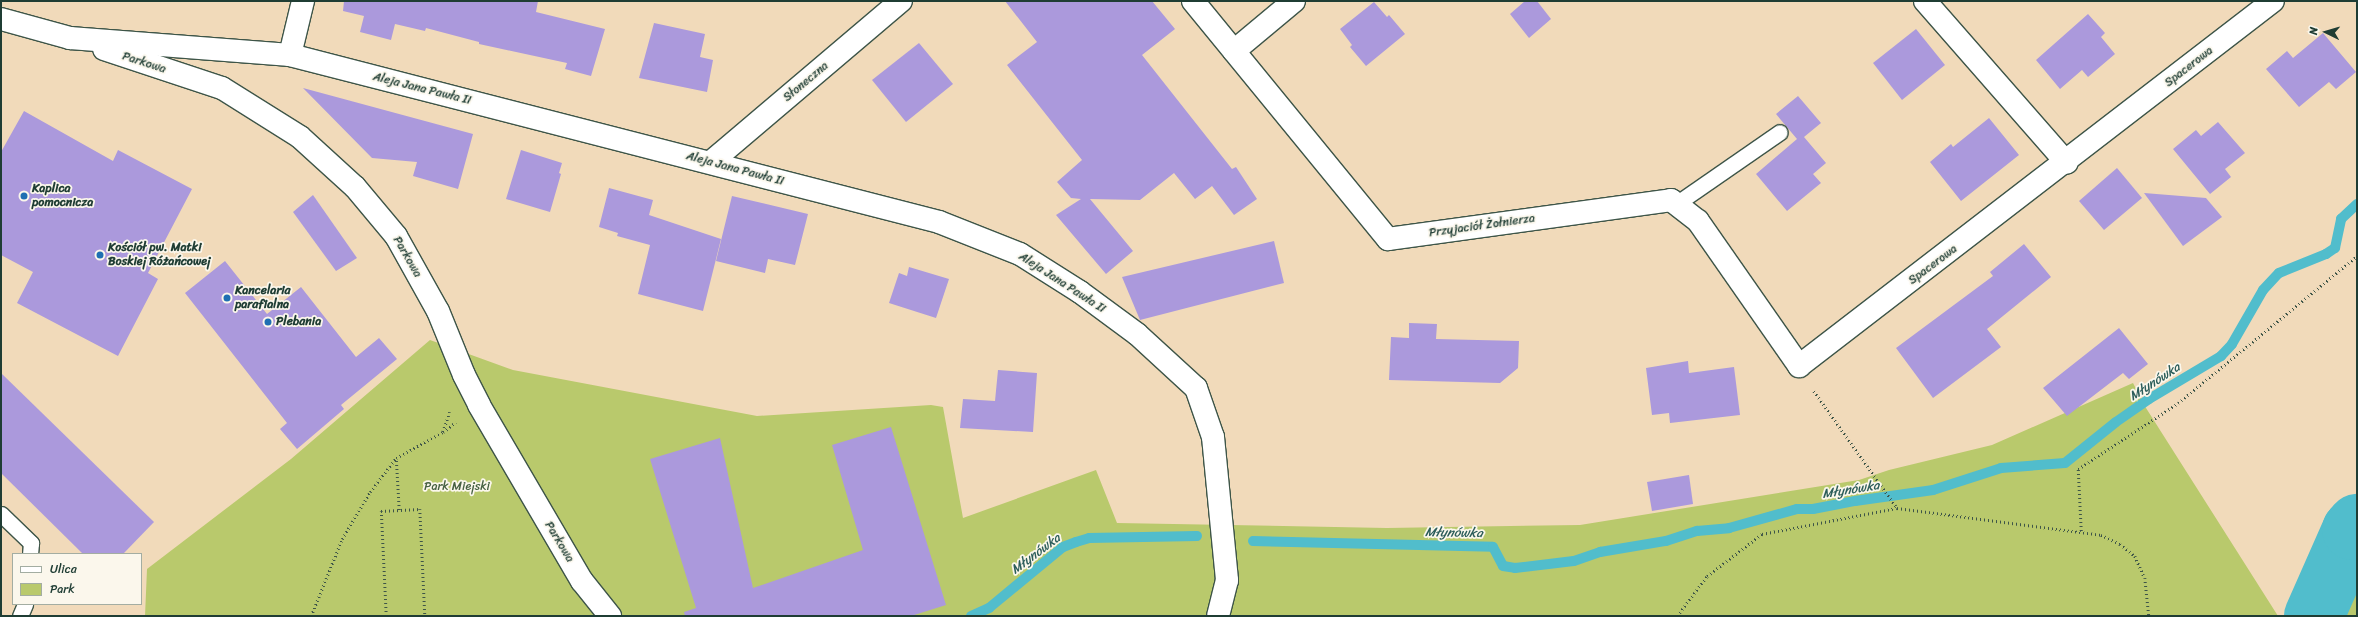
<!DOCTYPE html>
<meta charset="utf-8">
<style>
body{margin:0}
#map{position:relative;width:2358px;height:617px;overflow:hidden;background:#f1daba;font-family:Sriracha,sans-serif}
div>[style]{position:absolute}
.green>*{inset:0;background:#b9c96c}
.stream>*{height:10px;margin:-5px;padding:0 5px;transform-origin:5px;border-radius:5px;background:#51bdcc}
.river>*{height:60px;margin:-30px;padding:0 30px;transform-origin:30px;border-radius:30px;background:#51bdcc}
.building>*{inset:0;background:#ab99dc}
.path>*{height:2.5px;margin-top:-1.25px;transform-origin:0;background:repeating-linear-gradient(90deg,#3e5548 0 1px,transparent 0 4px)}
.roads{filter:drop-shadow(1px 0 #3e5548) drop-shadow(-1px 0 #3e5548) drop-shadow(0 1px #3e5548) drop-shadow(0 -1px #3e5548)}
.service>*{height:15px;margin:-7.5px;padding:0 7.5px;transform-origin:7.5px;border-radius:7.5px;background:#fff}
.minor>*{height:22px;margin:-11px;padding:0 11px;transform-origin:11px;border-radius:11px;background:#fff}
.dots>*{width:11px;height:11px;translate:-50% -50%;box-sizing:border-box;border:2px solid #fbf7ec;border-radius:50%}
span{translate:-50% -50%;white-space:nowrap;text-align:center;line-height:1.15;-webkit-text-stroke:3.5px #fbf7ec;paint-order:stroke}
.street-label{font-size:12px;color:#1f3d34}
.poi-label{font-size:12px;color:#1f3d34;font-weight:700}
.left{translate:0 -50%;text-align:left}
.park-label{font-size:12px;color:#466042}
.water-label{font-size:13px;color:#2c5d5a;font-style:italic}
.frame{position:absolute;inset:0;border:2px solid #1f3d34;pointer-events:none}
.legend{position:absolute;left:12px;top:553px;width:130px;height:52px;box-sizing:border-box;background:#fbf7ec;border:1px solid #a3ada2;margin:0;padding:5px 7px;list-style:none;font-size:12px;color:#1f3d34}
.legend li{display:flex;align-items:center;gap:8px;height:20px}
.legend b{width:20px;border:1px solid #a3ada2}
.north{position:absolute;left:2306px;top:12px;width:40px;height:40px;-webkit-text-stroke:3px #fbf7ec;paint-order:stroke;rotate:275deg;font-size:11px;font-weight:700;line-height:16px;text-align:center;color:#1f3d34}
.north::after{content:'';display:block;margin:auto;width:14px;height:18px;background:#1f3d34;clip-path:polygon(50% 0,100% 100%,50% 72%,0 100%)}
</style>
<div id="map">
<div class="green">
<i style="clip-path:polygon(430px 340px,513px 370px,757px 416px,931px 405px,943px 407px,963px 518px,1096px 470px,1117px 523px,1387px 528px,1580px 525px,1859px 480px,1889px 470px,1992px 445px,2133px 383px,2146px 408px,2278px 616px,145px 616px,147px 569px,291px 459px)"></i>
<i style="clip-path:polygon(2357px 568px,2357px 616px,2343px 616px)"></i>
</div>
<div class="stream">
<i style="left:1253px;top:541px;width:240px;rotate:1.4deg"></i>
<i style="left:1493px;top:547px;width:21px;rotate:62deg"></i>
<i style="left:1503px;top:566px;width:12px;rotate:9deg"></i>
<i style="left:1515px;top:568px;width:59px;rotate:-6.8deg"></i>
<i style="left:1574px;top:561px;width:28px;rotate:-19deg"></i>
<i style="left:1600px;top:552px;width:67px;rotate:-9.5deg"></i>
<i style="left:1666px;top:541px;width:33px;rotate:-18deg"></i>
<i style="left:1697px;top:531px;width:32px;rotate:-5deg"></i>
<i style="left:1729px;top:528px;width:71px;rotate:-15.6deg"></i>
<i style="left:1797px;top:509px;width:16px"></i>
<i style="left:1813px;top:509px;width:43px;rotate:-10.8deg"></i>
<i style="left:1855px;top:501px;width:79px;rotate:-8deg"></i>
<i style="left:1933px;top:490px;width:71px;rotate:-17.9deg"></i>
<i style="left:2001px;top:468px;width:64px;rotate:-4.5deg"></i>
<i style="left:2065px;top:463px;width:65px;rotate:-38.8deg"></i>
<i style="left:2116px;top:422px;width:40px;rotate:-34.9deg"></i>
<i style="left:2149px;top:399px;width:84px;rotate:-30.8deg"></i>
<i style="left:2221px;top:356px;width:16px;rotate:-47deg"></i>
<i style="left:2232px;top:344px;width:62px;rotate:-60.1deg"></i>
<i style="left:2263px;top:290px;width:23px;rotate:-47deg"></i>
<i style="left:2279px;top:273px;width:51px;rotate:-22deg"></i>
<i style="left:2326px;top:254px;width:11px;rotate:-34deg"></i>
<i style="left:2335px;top:248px;width:30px;rotate:-78deg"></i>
<i style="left:2341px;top:219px;width:22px;rotate:-43deg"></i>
<i style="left:971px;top:616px;width:20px;rotate:-24deg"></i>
<i style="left:989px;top:608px;width:96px;rotate:-39.5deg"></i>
<i style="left:1063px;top:547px;width:14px;rotate:-21deg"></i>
<i style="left:1076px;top:542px;width:14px;rotate:-17deg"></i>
<i style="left:1089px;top:538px;width:108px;rotate:-1.1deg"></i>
</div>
<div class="river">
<i style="left:2314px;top:616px;width:94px;rotate:-66.2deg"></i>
<i style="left:2352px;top:530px;width:8px;rotate:-50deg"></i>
</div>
<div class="building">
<i style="clip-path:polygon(344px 1px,538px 1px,536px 12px,605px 29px,591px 76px,565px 69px,567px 63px,479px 44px,479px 42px,426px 28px,425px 31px,395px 24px,391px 40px,360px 32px,364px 16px,343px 11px)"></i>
<i style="clip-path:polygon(1005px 1px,1152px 1px,1175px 29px,1142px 55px,1232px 169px,1236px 167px,1257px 199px,1234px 215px,1212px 186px,1195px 199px,1174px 173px,1140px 200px,1090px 199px,1133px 251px,1106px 274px,1056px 215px,1081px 199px,1071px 198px,1057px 182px,1082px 160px,1007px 65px,1037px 42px)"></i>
<i style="clip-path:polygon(1525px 1px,1537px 1px,1551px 19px,1529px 38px,1510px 14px)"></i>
<i style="clip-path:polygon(1374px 2px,1387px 17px,1389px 15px,1405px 34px,1366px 66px,1350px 47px,1352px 45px,1340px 29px)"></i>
<i style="clip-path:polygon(2088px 14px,2105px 33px,2101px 37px,2115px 54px,2088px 77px,2082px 70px,2060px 89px,2036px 60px)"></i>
<i style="clip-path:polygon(654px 23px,705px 34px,700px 57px,713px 60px,707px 92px,639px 78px)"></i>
<i style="clip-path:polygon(1916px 29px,1945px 65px,1902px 100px,1873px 63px)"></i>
<i style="clip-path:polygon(2323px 33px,2356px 72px,2336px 89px,2329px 82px,2299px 107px,2266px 69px,2287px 51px,2293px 58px)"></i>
<i style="clip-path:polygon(919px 43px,953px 84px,906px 122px,872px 80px)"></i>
<i style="clip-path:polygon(303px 88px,473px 134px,458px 189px,413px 176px,417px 162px,372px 158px)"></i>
<i style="clip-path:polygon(1798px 96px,1821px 123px,1804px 137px,1826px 163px,1813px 174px,1821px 183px,1787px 211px,1756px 174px,1797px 139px,1776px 114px)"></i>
<i style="clip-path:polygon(24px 111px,113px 161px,118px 150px,192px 189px,148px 273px,158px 279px,118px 356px,17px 303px,33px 272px,1px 255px,1px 152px)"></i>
<i style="clip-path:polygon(1989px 118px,2019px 155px,1961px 201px,1930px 162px,1951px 144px,1953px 147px)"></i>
<i style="clip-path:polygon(2218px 122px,2245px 153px,2225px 169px,2231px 177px,2210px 194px,2173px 149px,2196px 130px,2201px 136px)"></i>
<i style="clip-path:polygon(521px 150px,562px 163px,559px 173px,561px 174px,550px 212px,506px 199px)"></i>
<i style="clip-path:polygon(2117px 168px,2142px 198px,2104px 230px,2079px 201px)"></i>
<i style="clip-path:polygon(609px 188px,653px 200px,649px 215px,721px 239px,703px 311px,638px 294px,650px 245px,617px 236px,618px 233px,599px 227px)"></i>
<i style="clip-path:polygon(2144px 193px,2206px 198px,2222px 217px,2183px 246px)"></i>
<i style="clip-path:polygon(313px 195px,357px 258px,336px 271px,293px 212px)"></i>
<i style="clip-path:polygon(732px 196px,808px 214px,795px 265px,768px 259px,765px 273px,716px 261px)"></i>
<i style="clip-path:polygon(1274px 241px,1284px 283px,1140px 320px,1122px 277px)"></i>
<i style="clip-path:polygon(2024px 244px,2051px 277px,1987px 329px,2001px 347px,1933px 398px,1896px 348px,1993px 276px,1990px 272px)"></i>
<i style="clip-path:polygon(225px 261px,267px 314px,301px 287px,356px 357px,379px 338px,397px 359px,341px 405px,344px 409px,297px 449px,280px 429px,287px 423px,185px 293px)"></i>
<i style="clip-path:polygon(909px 267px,949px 279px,936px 318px,889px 303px,899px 273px,907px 276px)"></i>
<i style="clip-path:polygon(1409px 323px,1437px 324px,1436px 339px,1519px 341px,1518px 368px,1500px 383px,1389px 380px,1391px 337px,1409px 338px)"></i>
<i style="clip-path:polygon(2119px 328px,2148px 364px,2129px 379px,2123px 373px,2067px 416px,2043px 388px)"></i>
<i style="clip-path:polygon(1688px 361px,1689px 373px,1734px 367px,1740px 415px,1670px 423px,1669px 413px,1652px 415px,1646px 368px)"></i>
<i style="clip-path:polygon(998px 370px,1037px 373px,1033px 432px,960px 428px,963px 399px,995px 401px)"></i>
<i style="clip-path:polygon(1px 373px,154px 522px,123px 554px,83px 554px,1px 473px)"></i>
<i style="clip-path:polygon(891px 427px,946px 605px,911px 616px,685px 616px,684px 612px,696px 608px,650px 459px,720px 438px,753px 588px,863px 550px,832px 445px)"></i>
<i style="clip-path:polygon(1689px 475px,1693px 504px,1652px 511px,1647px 482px)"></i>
</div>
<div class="path">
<i style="left:1814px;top:391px;width:143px;rotate:54.6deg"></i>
<i style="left:450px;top:412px;width:21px;rotate:109deg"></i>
<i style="left:443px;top:432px;width:16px;rotate:-38deg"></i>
<i style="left:399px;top:510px;width:52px;rotate:-93.3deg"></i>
<i style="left:396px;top:458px;width:54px;rotate:-29deg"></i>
<i style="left:2081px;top:531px;width:62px;rotate:-92.8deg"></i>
<i style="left:2078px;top:469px;width:120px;rotate:-33.4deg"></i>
<i style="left:2178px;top:403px;width:232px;rotate:-39.4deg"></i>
<i style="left:311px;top:616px;width:83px;rotate:-68.1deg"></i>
<i style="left:342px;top:539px;width:55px;rotate:-59.2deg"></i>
<i style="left:370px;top:492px;width:43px;rotate:-52.6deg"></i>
<i style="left:386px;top:616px;width:105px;rotate:-92.7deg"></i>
<i style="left:381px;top:511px;width:39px;rotate:-3deg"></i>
<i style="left:420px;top:509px;width:107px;rotate:87.3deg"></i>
<i style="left:1677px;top:616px;width:50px;rotate:-53.1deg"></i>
<i style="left:1707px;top:576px;width:69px;rotate:-37.4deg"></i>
<i style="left:1762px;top:534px;width:137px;rotate:-10.9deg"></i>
<i style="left:1897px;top:508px;width:206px;rotate:7.5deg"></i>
<i style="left:2101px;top:535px;width:21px;rotate:25deg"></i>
<i style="left:2120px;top:544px;width:19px;rotate:39deg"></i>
<i style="left:2135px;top:556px;width:24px;rotate:66deg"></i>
<i style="left:2145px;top:578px;width:38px;rotate:84deg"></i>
</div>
<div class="roads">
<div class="service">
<i style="left:1676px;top:204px;width:126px;rotate:-34.7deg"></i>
<i style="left:1px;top:514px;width:42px;rotate:44deg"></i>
<i style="left:31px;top:543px;width:11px;rotate:95deg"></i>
<i style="left:20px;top:616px;width:13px;rotate:-67deg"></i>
</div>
<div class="minor">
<i style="left:1193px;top:1px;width:308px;rotate:50.7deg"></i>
<i style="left:1388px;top:239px;width:286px;rotate:-7.8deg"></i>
<i style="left:1671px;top:200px;width:34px;rotate:38deg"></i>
<i style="left:1698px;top:221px;width:177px;rotate:55.1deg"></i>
<i style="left:1799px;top:366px;width:598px;rotate:-37.6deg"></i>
<i style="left:1925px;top:1px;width:215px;rotate:48.8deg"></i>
<i style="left:1px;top:19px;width:72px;rotate:15.4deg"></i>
<i style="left:70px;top:38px;width:221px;rotate:4.4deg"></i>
<i style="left:290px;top:55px;width:670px;rotate:14.43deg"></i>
<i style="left:939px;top:222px;width:87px;rotate:21.6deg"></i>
<i style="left:1020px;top:254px;width:71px;rotate:32.3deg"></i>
<i style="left:1080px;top:292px;width:71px;rotate:36.4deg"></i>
<i style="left:1137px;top:334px;width:80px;rotate:42.5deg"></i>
<i style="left:1196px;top:388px;width:52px;rotate:70.9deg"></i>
<i style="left:1213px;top:437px;width:144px;rotate:84.4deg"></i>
<i style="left:1227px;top:580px;width:37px;rotate:104deg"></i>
<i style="left:104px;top:49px;width:124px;rotate:18.3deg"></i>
<i style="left:222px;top:88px;width:92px;rotate:32.1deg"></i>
<i style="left:300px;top:137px;width:74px;rotate:42.3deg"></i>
<i style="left:355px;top:187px;width:64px;rotate:50.1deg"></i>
<i style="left:396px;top:236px;width:86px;rotate:60.8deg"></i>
<i style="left:438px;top:311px;width:69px;rotate:67.9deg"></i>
<i style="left:464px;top:375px;width:34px;rotate:63deg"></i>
<i style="left:479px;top:405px;width:204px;rotate:59.7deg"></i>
<i style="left:582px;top:581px;width:45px;rotate:51.3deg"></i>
<i style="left:1234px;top:51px;width:78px;rotate:-39.8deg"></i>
<i style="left:290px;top:55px;width:56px;rotate:-76.5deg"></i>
<i style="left:711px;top:162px;width:249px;rotate:-40.3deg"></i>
</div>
</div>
<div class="dots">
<i style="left:24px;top:196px;background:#1f6fb2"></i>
<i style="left:100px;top:255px;background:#1f6fb2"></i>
<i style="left:227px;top:298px;background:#1f6fb2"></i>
<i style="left:268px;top:322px;background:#1f6fb2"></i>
</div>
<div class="street-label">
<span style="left:144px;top:63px;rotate:18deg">Parkowa</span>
<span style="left:2189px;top:67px;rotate:-38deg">Spacerowa</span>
<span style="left:806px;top:82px;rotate:-40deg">Słoneczna</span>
<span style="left:422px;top:89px;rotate:14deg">Aleja Jana Pawła II</span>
<span style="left:735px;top:169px;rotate:15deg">Aleja Jana Pawła II</span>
<span style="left:1482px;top:226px;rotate:-8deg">Przyjaciół Żołnierza</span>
<span style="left:407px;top:257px;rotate:60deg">Parkowa</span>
<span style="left:1933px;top:265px;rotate:-37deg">Spacerowa</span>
<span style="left:1062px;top:283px;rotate:33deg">Aleja Jana Pawła II</span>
<span style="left:559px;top:542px;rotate:59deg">Parkowa</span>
</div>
<div class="poi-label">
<span class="left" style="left:32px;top:196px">Kaplica<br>pomocnicza</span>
<span class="left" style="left:108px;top:255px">Kościół pw. Matki<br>Boskiej Różańcowej</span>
<span class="left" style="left:235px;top:298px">Kancelaria<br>parafialna</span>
<span class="left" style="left:276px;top:322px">Plebania</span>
</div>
<div class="park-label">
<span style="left:457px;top:487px">Park Miejski</span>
</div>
<div class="water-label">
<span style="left:2155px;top:382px;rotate:-33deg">Młynówka</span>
<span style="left:1851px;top:490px;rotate:-9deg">Młynówka</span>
<span style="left:1454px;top:533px;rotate:1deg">Młynówka</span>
<span style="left:1036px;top:554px;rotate:-37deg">Młynówka</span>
</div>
<div class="frame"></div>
<ul class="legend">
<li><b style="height:5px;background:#fff"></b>Ulica</li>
<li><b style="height:11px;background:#b9c96c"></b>Park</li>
</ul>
<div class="north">N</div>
</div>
